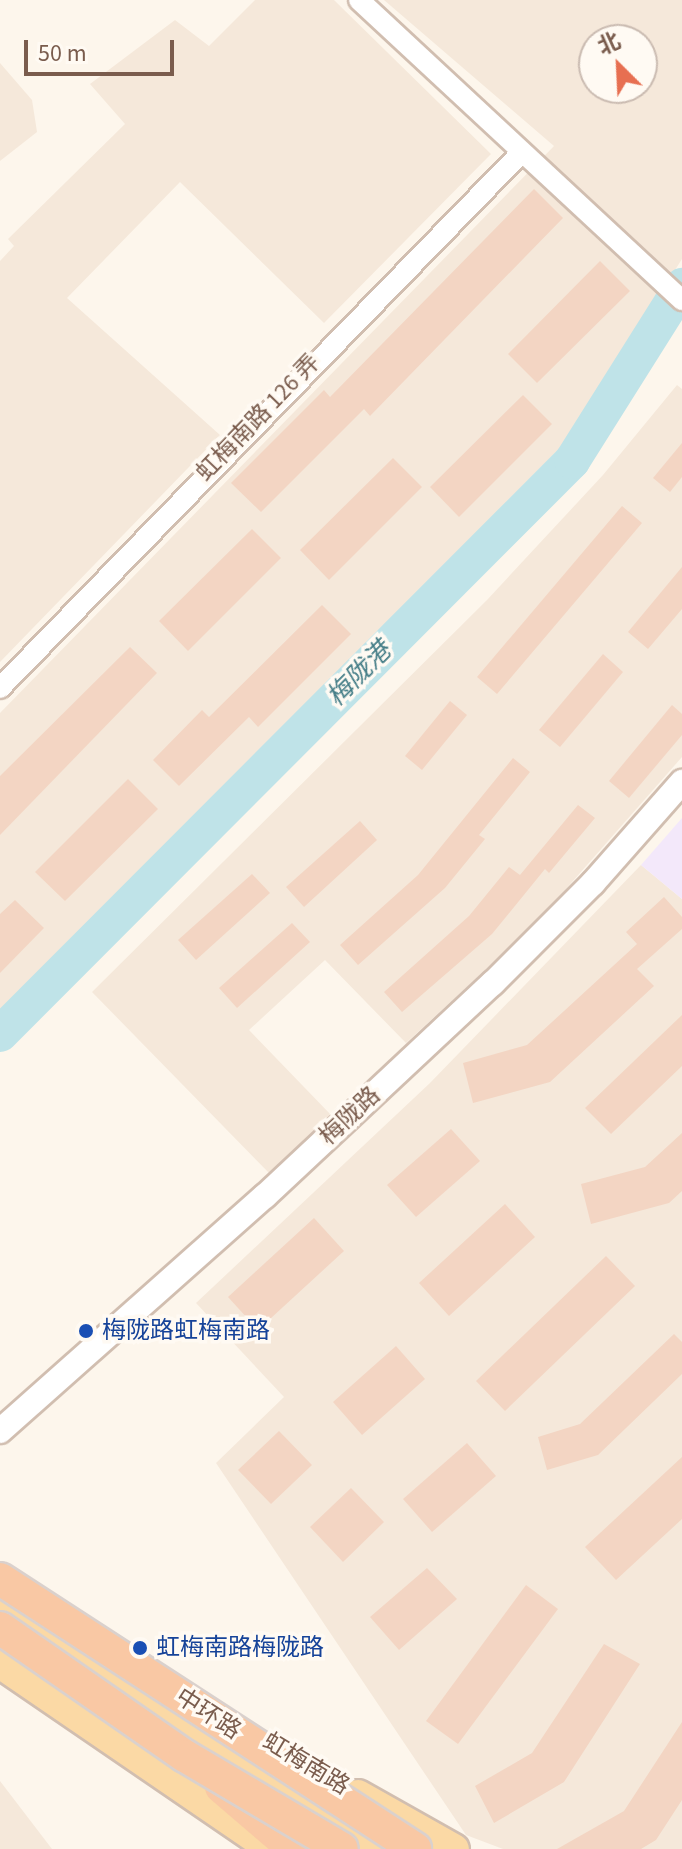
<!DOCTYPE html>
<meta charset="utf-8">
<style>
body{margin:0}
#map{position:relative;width:682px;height:1849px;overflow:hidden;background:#fdf6ec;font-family:"Source Sans 3","Noto Sans SC",sans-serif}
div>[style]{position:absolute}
.residential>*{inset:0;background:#f5e8da}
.education>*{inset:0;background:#f3e8fa}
.river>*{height:36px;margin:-18px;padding:0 18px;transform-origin:18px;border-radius:18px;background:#bfe3e8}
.building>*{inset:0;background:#f3d5c3}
.roads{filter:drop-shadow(2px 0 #d1beb0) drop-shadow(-2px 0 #d1beb0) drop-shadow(0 2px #d1beb0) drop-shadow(0 -2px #d1beb0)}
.minor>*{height:20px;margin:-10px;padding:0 10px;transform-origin:10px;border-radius:10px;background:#fff}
.tertiary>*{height:24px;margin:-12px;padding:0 12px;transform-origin:12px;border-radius:12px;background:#fff}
.primary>*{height:30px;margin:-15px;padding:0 15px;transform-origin:15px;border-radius:15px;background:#fbd9a5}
.trunk>*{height:32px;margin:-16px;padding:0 16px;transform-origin:16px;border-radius:16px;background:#f9c8a4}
.bridges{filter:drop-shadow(2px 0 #dad1cd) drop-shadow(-2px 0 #dad1cd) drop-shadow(0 2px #dad1cd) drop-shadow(0 -2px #dad1cd)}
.trunk-bridge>*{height:32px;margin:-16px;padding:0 16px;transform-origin:16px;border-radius:16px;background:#f9c8a4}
.dots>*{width:22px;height:22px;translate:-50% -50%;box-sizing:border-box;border:4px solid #fffaf3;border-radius:50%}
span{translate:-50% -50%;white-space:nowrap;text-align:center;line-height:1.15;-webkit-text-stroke:7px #fffaf3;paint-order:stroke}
.street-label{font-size:24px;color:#7a5c4d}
.transit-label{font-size:24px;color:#164399}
.left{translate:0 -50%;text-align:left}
.water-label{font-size:26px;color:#437c86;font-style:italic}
.north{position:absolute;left:578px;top:24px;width:80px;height:80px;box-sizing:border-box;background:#fffaf3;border:2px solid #cabbb1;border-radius:50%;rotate:336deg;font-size:22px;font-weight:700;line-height:32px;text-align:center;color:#7a5c4d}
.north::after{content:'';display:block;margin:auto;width:28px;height:36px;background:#e76f51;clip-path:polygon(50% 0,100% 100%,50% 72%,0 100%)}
.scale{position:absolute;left:24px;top:40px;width:150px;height:36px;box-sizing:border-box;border:4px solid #7a5c4d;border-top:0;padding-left:10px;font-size:24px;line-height:28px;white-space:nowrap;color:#7a5c4d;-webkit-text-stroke:6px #fffaf3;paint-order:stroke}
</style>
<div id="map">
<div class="residential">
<i style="clip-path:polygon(255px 0,334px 0,491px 154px,324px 323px,180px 182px,67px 298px,220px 435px,0 662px,0 261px,14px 246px,8px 239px,125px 124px,90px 84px,175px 20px,209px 46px)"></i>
<i style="clip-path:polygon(evenodd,384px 0,682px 0,682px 259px,565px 443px,0 1014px,0 713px,554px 146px,384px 0,594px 40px,642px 40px,642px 88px,594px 88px,594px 40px)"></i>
<i style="clip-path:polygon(0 63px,32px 100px,37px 132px,0 161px)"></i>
<i style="clip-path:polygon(677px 385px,682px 389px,682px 757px,536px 923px,406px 1043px,325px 960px,249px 1030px,332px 1116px,270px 1174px,92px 992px,487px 600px,603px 475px)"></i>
<i style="clip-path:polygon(641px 865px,682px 899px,682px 1849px,503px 1849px,466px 1835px,216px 1463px,284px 1397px,196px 1303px,430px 1083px)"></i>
<i style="clip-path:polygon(0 1781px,52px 1849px,0 1849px)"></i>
</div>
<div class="education">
<i style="clip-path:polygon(682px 818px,682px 899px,641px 865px)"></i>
</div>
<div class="river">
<i style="left:0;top:1034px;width:810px;rotate:-45.05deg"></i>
<i style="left:572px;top:461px;width:207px;rotate:-57.8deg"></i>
</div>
<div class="building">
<i style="clip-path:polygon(534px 189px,563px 218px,370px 416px,364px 409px,261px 512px,231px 483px,324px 390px,330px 397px)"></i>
<i style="clip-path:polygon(600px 261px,630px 291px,537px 383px,508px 354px)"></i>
<i style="clip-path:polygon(523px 395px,552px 424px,459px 517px,430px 487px)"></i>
<i style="clip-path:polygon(682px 443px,682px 477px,670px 492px,653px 478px)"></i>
<i style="clip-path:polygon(393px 458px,422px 487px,329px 580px,300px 550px)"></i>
<i style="clip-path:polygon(622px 506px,642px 523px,497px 694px,477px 677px)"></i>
<i style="clip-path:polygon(252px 529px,281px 558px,188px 651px,159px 621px)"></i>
<i style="clip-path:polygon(682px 567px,682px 609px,648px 649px,628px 632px)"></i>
<i style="clip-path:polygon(322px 605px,351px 634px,258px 727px,249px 717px,179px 786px,153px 760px,202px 710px,209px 717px)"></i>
<i style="clip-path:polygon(130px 647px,157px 673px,0 835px,0 776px)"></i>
<i style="clip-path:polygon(603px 654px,623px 672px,560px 747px,539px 730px)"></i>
<i style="clip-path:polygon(450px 701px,467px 715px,422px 770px,405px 756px)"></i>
<i style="clip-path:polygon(672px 705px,682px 714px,682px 735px,629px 798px,609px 781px)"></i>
<i style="clip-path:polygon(513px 758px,530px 772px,479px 835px,485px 839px,445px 888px,358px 965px,340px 945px,418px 875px)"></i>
<i style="clip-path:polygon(128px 779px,158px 809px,65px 901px,35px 872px)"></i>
<i style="clip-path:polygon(578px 805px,595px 818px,549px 873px,545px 869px,492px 934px,402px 1012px,384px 992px,469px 916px,509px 867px,520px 875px)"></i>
<i style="clip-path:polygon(360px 821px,377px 840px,304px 907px,286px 887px)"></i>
<i style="clip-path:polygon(252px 874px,270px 893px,196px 960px,178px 940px)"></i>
<i style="clip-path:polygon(664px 897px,682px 917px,682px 929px,637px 969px,654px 986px,550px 1082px,473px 1103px,463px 1063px,527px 1045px,637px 944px,626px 932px)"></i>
<i style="clip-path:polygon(15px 900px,44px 928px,0 973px,0 914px)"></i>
<i style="clip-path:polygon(292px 923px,310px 942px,237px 1008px,219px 988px)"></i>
<i style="clip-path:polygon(682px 1015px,682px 1066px,611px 1134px,585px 1108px)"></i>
<i style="clip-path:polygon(451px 1129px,480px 1161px,416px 1217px,387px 1185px)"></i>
<i style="clip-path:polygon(682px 1133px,682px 1191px,669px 1203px,591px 1224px,581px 1184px,645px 1167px)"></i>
<i style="clip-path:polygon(505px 1204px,535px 1237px,449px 1316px,419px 1283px)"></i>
<i style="clip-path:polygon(314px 1218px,344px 1251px,258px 1330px,228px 1297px)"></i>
<i style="clip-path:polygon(606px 1256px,635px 1286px,505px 1411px,476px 1381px)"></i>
<i style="clip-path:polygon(674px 1334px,682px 1342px,682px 1374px,598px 1455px,547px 1470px,538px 1437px,580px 1424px)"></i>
<i style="clip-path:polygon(396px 1346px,425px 1379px,362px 1435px,333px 1402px)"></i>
<i style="clip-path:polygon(279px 1431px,312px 1465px,271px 1504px,238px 1470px)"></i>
<i style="clip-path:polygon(467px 1443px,496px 1476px,432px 1532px,403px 1499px)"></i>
<i style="clip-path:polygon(682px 1457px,682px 1519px,616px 1580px,585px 1547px)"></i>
<i style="clip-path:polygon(351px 1488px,384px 1522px,343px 1562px,310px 1527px)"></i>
<i style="clip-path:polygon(427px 1568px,457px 1599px,399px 1650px,370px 1617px)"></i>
<i style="clip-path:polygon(526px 1585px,558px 1609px,458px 1744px,426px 1721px)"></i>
<i style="clip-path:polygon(604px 1644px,640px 1664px,564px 1782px,494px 1823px,475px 1786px,532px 1753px)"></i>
<i style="clip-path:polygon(682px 1722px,682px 1800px,656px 1840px,641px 1849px,557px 1849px,624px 1811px)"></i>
</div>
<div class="roads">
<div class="minor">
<i style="left:359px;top:0;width:441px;rotate:42.9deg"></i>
<i style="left:0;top:688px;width:747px;rotate:-45.76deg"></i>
</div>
<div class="tertiary">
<i style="left:0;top:1431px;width:354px;rotate:-41.6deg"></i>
<i style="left:265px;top:1196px;width:312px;rotate:-43.1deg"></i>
<i style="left:493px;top:983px;width:141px;rotate:-45deg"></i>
<i style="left:593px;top:883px;width:135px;rotate:-48.6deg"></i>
</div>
<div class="primary">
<i style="left:0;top:1602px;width:118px;rotate:35deg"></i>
<i style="left:97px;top:1670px;width:338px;rotate:32deg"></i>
<i style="left:0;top:1663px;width:330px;rotate:34.4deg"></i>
<i style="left:358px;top:1795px;width:110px;rotate:29.4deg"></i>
</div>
<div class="trunk">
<i style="left:221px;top:1787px;width:95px;rotate:40.7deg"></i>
</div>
</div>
<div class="bridges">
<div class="trunk-bridge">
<i style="left:0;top:1579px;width:495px;rotate:33deg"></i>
<i style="left:0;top:1628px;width:225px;rotate:34.7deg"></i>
<i style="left:185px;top:1756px;width:182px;rotate:30.6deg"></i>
</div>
</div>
<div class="dots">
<i style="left:86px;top:1331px;background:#1a4fb4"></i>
<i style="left:140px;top:1648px;background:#1a4fb4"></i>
</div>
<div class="street-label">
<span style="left:258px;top:418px;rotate:-46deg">虹梅南路 126 弄</span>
<span style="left:350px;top:1116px;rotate:-43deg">梅陇路</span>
<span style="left:208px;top:1714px;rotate:33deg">中环路</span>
<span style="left:306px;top:1764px;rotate:31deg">虹梅南路</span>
</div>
<div class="transit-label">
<span class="left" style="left:102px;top:1331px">梅陇路虹梅南路</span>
<span class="left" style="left:156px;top:1648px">虹梅南路梅陇路</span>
</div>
<div class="water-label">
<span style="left:359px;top:674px;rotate:-45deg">梅陇港</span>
</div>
<div class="north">北</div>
<div class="scale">50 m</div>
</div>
